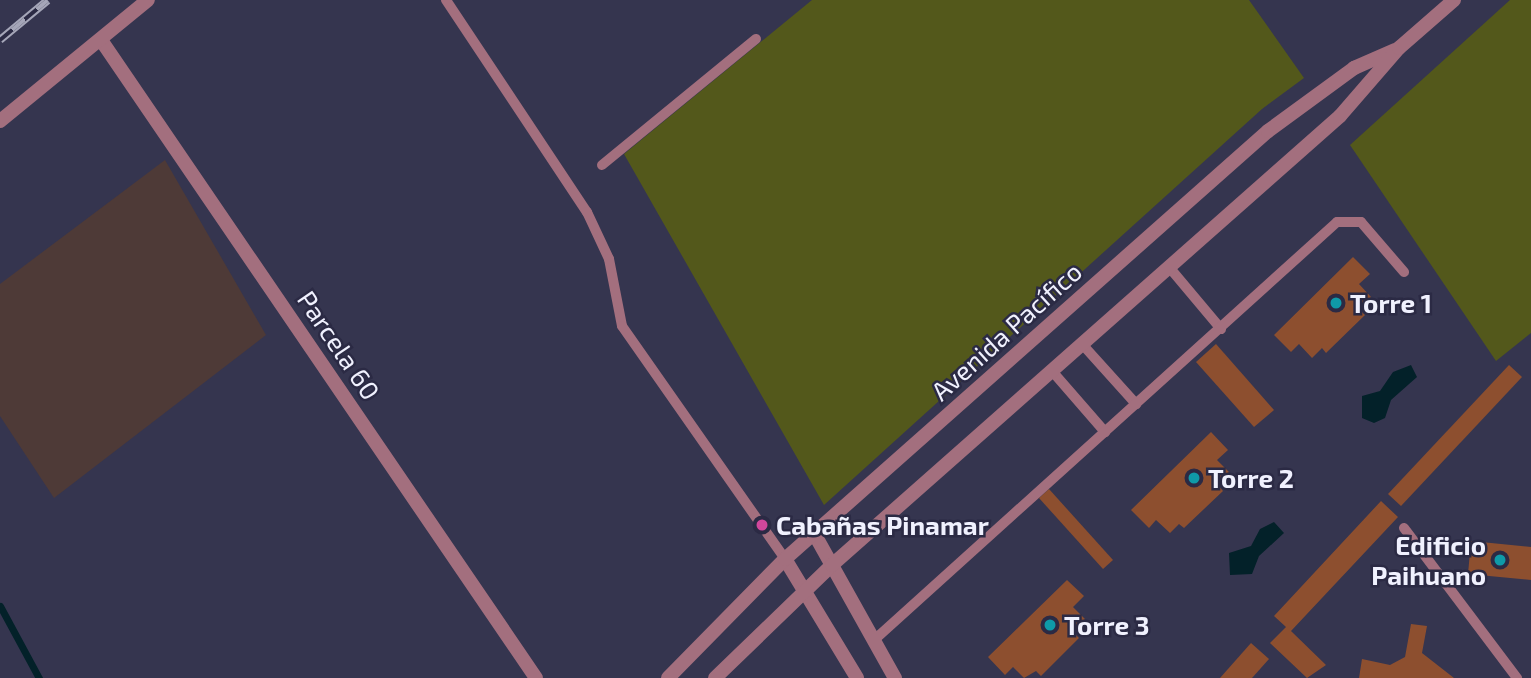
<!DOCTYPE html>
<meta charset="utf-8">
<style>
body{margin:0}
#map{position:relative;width:1531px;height:678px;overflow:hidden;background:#35354f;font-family:"Exo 2",sans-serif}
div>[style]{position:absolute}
.industrial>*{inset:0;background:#4e3a37}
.green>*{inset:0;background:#53581b}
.water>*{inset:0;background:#032129}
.stream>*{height:7px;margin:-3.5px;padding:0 3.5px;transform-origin:3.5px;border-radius:3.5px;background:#032129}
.building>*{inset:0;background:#8d4f2f}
.lane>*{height:10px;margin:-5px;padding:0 5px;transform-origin:5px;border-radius:5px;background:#a36f7e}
.street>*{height:14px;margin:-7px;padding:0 7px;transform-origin:7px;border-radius:7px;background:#a36f7e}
.rail>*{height:8px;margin-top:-4px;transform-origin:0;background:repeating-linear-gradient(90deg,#2b2a44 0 16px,#a5a6b8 0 32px);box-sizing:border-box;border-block:2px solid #a5a6b8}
.dots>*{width:19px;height:19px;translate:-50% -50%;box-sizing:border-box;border:4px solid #2b2a44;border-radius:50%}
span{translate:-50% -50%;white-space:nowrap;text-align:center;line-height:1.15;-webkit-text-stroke:5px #2b2a44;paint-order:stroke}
.poi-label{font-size:26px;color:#f0f1fe;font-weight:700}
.left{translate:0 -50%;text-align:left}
.right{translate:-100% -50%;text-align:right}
.street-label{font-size:26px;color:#f0f1fe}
</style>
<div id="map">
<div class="industrial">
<i style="clip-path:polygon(165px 160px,266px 335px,54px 498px,0 416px,0 284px)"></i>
</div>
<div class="green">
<i style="clip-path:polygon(812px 0,1249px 0,1304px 78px,1262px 109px,824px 505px,624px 154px)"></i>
<i style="clip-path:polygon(1510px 0,1531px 0,1531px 333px,1496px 361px,1350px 145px)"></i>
</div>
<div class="water">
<i style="clip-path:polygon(1411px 365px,1417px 377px,1391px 400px,1385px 418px,1374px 423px,1362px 418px,1362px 396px,1380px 391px,1393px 372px)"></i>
<i style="clip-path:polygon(1274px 522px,1284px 533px,1259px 556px,1252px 574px,1230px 575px,1229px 553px,1251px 546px,1260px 529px)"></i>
</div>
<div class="stream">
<i style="left:0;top:606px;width:82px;rotate:61.6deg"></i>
</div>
<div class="building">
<i style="clip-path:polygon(1353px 257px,1370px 274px,1359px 284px,1371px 297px,1359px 309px,1365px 315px,1326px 353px,1322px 348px,1312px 358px,1299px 344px,1291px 352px,1274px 335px)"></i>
<i style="clip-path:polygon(1216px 344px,1274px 410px,1254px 427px,1196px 362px)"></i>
<i style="clip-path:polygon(1509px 365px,1522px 377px,1401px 506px,1388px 494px)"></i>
<i style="clip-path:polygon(1211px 432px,1228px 450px,1217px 460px,1229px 472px,1217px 484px,1223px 491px,1184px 528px,1179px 524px,1170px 533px,1156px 520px,1149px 528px,1131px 510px)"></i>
<i style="clip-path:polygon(1049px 489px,1113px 560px,1103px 569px,1039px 498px)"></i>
<i style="clip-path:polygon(1381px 501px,1398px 517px,1291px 631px,1326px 665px,1307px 678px,1270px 643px,1286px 627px,1274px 616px)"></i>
<i style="clip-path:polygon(1471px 541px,1531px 547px,1531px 580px,1468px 574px)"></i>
<i style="clip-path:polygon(1067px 580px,1084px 596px,1073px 607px,1085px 619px,1073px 632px,1079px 638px,1041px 676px,1036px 671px,1024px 678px,1013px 667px,1005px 675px,988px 657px)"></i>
<i style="clip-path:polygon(1411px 624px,1427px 626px,1422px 653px,1454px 678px,1359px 678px,1362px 659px,1390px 665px,1405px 657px)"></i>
<i style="clip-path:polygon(1251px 643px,1269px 659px,1252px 678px,1220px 678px)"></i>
</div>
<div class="lane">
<i style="left:446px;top:0;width:255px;rotate:56.4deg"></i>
<i style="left:587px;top:212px;width:52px;rotate:64.9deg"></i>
<i style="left:609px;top:259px;width:68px;rotate:79deg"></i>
<i style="left:622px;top:326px;width:284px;rotate:55deg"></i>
<i style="left:602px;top:165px;width:199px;rotate:-39.3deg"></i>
<i style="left:1169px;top:267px;width:81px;rotate:50deg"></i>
<i style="left:1082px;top:344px;width:81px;rotate:48deg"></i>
<i style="left:1052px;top:371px;width:81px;rotate:49deg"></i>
<i style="left:1404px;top:528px;width:188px;rotate:53deg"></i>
<i style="left:873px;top:641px;width:625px;rotate:-42.08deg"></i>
<i style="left:1337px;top:222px;width:24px"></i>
<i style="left:1361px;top:222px;width:66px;rotate:49.3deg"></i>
</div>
<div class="street">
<i style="left:101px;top:40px;width:772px;rotate:55.71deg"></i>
<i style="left:0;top:121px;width:191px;rotate:-39.3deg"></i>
<i style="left:815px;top:535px;width:164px;rotate:60.8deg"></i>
<i style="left:785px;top:559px;width:139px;rotate:58.8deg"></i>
<i style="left:668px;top:678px;width:167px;rotate:-45.5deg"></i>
<i style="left:785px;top:559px;width:645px;rotate:-41.55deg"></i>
<i style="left:1268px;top:131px;width:107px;rotate:-36.2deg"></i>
<i style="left:1354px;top:68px;width:45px;rotate:-23.7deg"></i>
<i style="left:715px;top:678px;width:163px;rotate:-44deg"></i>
<i style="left:832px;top:565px;width:678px;rotate:-41.47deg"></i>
<i style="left:1340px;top:116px;width:90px;rotate:-49.1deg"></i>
<i style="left:1399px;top:48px;width:73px;rotate:-41.1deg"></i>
</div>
<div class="rail">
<i style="left:0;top:40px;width:62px;rotate:-39.8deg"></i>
</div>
<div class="dots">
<i style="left:1336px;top:303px;background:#0f9aa8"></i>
<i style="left:1194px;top:478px;background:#0f9aa8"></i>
<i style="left:762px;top:525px;background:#d1479c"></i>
<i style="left:1500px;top:560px;background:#0f9aa8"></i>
<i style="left:1050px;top:625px;background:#0f9aa8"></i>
</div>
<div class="poi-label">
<span class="left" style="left:1350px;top:303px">Torre 1</span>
<span class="left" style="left:1208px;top:478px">Torre 2</span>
<span class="left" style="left:776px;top:525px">Cabañas Pinamar</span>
<span class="right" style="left:1486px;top:560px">Edificio<br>Paihuano</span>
<span class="left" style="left:1064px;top:625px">Torre 3</span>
</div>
<div class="street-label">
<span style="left:1006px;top:331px;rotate:-42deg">Avenida Pacífico</span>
<span style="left:339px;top:345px;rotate:56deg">Parcela 60</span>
</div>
</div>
